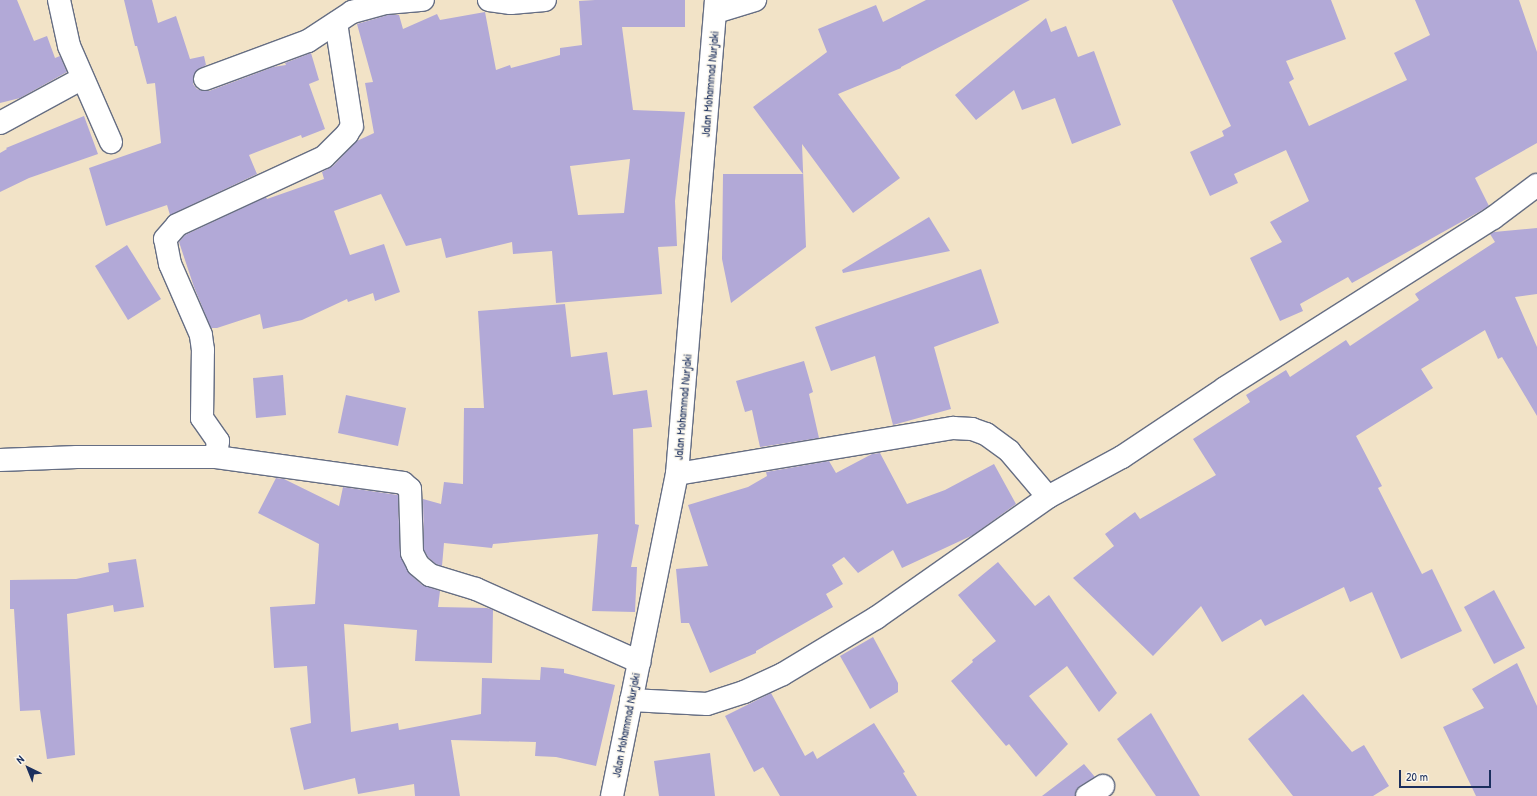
<!DOCTYPE html>
<style>
body{margin:0}
#map{position:relative;width:1537px;height:796px;overflow:hidden;background:#f2e3c7;font-family:"Patrick Hand",sans-serif}
div>[style]{position:absolute}
.building>*{inset:0;background:#b2a9d7}
.roads{filter:drop-shadow(1px 0 #666e83) drop-shadow(-1px 0 #666e83) drop-shadow(0 1px #666e83) drop-shadow(0 -1px #666e83)}
.minor>*{height:22px;margin:-11px;padding:0 11px;transform-origin:11px;border-radius:11px;background:#fff}
span{translate:-50% -50%;white-space:nowrap;text-align:center;line-height:1.15;-webkit-text-stroke:3px #fbf7ec;paint-order:stroke}
.street-label{font-size:12px;color:#1b2f5e}
.north{position:absolute;left:8px;top:748px;width:40px;height:40px;-webkit-text-stroke:3px #fbf7ec;paint-order:stroke;rotate:317deg;font-size:11px;font-weight:700;line-height:16px;text-align:center;color:#1b2f5e}
.north::after{content:'';display:block;margin:auto;width:14px;height:18px;background:#1b2f5e;clip-path:polygon(50% 0,100% 100%,50% 72%,0 100%)}
.scale{position:absolute;left:1399px;top:770px;width:92px;height:18px;box-sizing:border-box;border:2px solid #1b2f5e;border-top:0;padding-left:5px;font-size:12px;line-height:14px;white-space:nowrap;color:#1b2f5e;-webkit-text-stroke:3px #fbf7ec;paint-order:stroke}
</style>
<div id="map">
<div class="building">
<i style="clip-path:polygon(0 0,17px 0,34px 41px,47px 36px,55px 58px,60px 56px,67px 72px,20px 98px,0 103px)"></i>
<i style="clip-path:polygon(124px 0,152px 0,158px 23px,176px 16px,190px 59px,204px 56px,206px 65px,196px 71px,193px 77px,193px 84px,197px 89px,203px 91px,209px 91px,273px 67px,286px 65px,285px 63px,311px 53px,319px 80px,309px 84px,325px 129px,302px 138px,301px 135px,249px 155px,257px 174px,170px 215px,167px 205px,106px 226px,89px 168px,161px 143px,155px 83px,147px 84px,137px 46px,135px 46px)"></i>
<i style="clip-path:polygon(evenodd,595px 0,685px 0,685px 27px,622px 27px,633px 110px,685px 112px,675px 201px,677px 246px,658px 247px,662px 294px,556px 303px,552px 251px,513px 254px,512px 242px,446px 258px,441px 238px,406px 246px,381px 194px,334px 211px,350px 255px,384px 244px,400px 292px,375px 301px,373px 293px,348px 302px,347px 299px,302px 320px,263px 329px,260px 314px,217px 328px,211px 328px,194px 287px,179px 242px,185px 235px,266px 197px,267px 199px,324px 179px,322px 172px,333px 166px,357px 141px,374px 133px,365px 83px,373px 82px,357px 24px,388px 15px,399px 15px,403px 29px,437px 14px,440px 20px,485px 12px,496px 70px,510px 65px,511px 68px,560px 55px,560px 48px,582px 45px,579px 1px,595px 0,630px 159px,624px 213px,578px 215px,570px 166px,630px 159px)"></i>
<i style="clip-path:polygon(926px 0,1030px 0,901px 67px,901px 68px,838px 94px,900px 178px,853px 213px,802px 144px,806px 247px,731px 303px,722px 259px,723px 174px,803px 174px,753px 107px,827px 52px,818px 29px,876px 5px,883px 22px)"></i>
<i style="clip-path:polygon(1172px 0,1331px 0,1346px 39px,1286px 61px,1294px 79px,1289px 82px,1309px 126px,1407px 80px,1394px 53px,1430px 35px,1415px 0,1519px 0,1537px 52px,1537px 143px,1475px 178px,1489px 206px,1486px 208px,1352px 283px,1348px 277px,1300px 304px,1303px 311px,1280px 321px,1250px 258px,1282px 242px,1270px 222px,1309px 201px,1286px 150px,1234px 174px,1238px 183px,1210px 196px,1190px 152px,1224px 136px,1222px 131px,1231px 126px)"></i>
<i style="clip-path:polygon(1046px 18px,1051px 32px,1066px 26px,1078px 57px,1094px 51px,1121px 125px,1072px 144px,1055px 98px,1022px 110px,1014px 90px,976px 120px,955px 95px)"></i>
<i style="clip-path:polygon(84px 116px,98px 154px,29px 178px,0 192px,0 153px,7px 149px,6px 148px)"></i>
<i style="clip-path:polygon(929px 217px,950px 251px,843px 273px,842px 270px)"></i>
<i style="clip-path:polygon(1537px 228px,1537px 294px,1515px 297px,1537px 347px,1537px 416px,1502px 357px,1498px 359px,1485px 330px,1421px 369px,1433px 388px,1356px 436px,1382px 486px,1378px 488px,1422px 574px,1432px 569px,1462px 631px,1401px 659px,1372px 592px,1350px 602px,1344px 587px,1265px 626px,1261px 619px,1222px 642px,1201px 606px,1153px 656px,1073px 578px,1114px 546px,1105px 534px,1135px 512px,1140px 519px,1216px 475px,1193px 439px,1250px 402px,1246px 395px,1286px 370px,1290px 377px,1346px 340px,1350px 346px,1419px 300px,1415px 294px,1495px 242px,1490px 234px,1494px 232px)"></i>
<i style="clip-path:polygon(127px 245px,161px 299px,128px 320px,95px 266px)"></i>
<i style="clip-path:polygon(981px 269px,999px 323px,934px 347px,951px 409px,893px 425px,875px 356px,831px 371px,815px 327px)"></i>
<i style="clip-path:polygon(565px 304px,571px 357px,607px 352px,613px 395px,647px 390px,652px 427px,633px 429px,635px 524px,639px 525px,631px 567px,637px 567px,635px 612px,592px 611px,598px 534px,493px 544px,492px 548px,444px 543px,442px 566px,436px 564px,428px 557px,424px 550px,423px 499px,441px 504px,444px 482px,463px 484px,464px 408px,484px 408px,478px 311px)"></i>
<i style="clip-path:polygon(804px 361px,813px 392px,809px 394px,819px 438px,760px 447px,752px 410px,745px 412px,736px 381px)"></i>
<i style="clip-path:polygon(283px 375px,286px 415px,256px 418px,253px 378px)"></i>
<i style="clip-path:polygon(346px 395px,406px 408px,398px 446px,338px 433px)"></i>
<i style="clip-path:polygon(880px 453px,907px 504px,945px 490px,994px 464px,1016px 504px,973px 535px,902px 568px,893px 550px,858px 573px,844px 557px,832px 565px,843px 584px,826px 594px,833px 607px,756px 651px,756px 653px,710px 673px,689px 623px,681px 623px,676px 569px,708px 566px,688px 505px,748px 487px,767px 476px,766px 472px,829px 461px,836px 473px,872px 454px)"></i>
<i style="clip-path:polygon(276px 478px,284px 479px,339px 506px,343px 487px,398px 495px,400px 554px,410px 574px,422px 585px,440px 591px,438px 607px,487px 608px,493px 610px,492px 663px,415px 661px,417px 630px,344px 624px,351px 732px,398px 723px,399px 730px,481px 714px,482px 678px,540px 680px,541px 667px,564px 669px,564px 673px,615px 685px,596px 766px,556px 757px,535px 756px,536px 742px,451px 740px,460px 796px,415px 796px,414px 784px,358px 794px,355px 778px,304px 790px,290px 728px,311px 723px,307px 666px,274px 668px,270px 607px,315px 604px,319px 544px,258px 513px)"></i>
<i style="clip-path:polygon(136px 559px,144px 607px,114px 612px,113px 605px,67px 614px,75px 755px,47px 759px,40px 710px,20px 711px,14px 609px,10px 609px,10px 580px,76px 579px,109px 572px,108px 563px)"></i>
<i style="clip-path:polygon(998px 562px,1035px 606px,1049px 595px,1117px 693px,1099px 712px,1067px 666px,1029px 696px,1068px 744px,1036px 777px,1009px 744px,1006px 746px,951px 681px,973px 662px,972px 660px,996px 641px,958px 595px)"></i>
<i style="clip-path:polygon(1494px 590px,1525px 648px,1494px 664px,1464px 607px)"></i>
<i style="clip-path:polygon(873px 637px,898px 683px,898px 692px,870px 709px,840px 656px)"></i>
<i style="clip-path:polygon(1517px 663px,1537px 706px,1537px 796px,1476px 796px,1443px 727px,1484px 708px,1472px 689px)"></i>
<i style="clip-path:polygon(771px 693px,805px 756px,813px 751px,817px 759px,874px 723px,905px 772px,903px 773px,917px 796px,780px 796px,763px 767px,754px 772px,725px 716px)"></i>
<i style="clip-path:polygon(1303px 694px,1352px 752px,1364px 745px,1389px 786px,1373px 796px,1293px 796px,1248px 739px)"></i>
<i style="clip-path:polygon(1151px 713px,1200px 796px,1156px 796px,1117px 739px)"></i>
<i style="clip-path:polygon(710px 753px,715px 796px,659px 796px,654px 761px)"></i>
<i style="clip-path:polygon(1084px 764px,1095px 777px,1080px 786px,1076px 790px,1075px 796px,1042px 796px)"></i>
</div>
<div class="roads">
<div class="minor">
<i style="left:59px;top:0;width:47px;rotate:77.7deg"></i>
<i style="left:69px;top:46px;width:105px;rotate:66.4deg"></i>
<i style="left:489px;top:0;width:22px;rotate:8deg"></i>
<i style="left:511px;top:3px;width:34px;rotate:-5deg"></i>
<i style="left:716px;top:12px;width:41px;rotate:-17.1deg"></i>
<i style="left:205px;top:79px;width:110px;rotate:-20.3deg"></i>
<i style="left:308px;top:41px;width:53px;rotate:-33.4deg"></i>
<i style="left:352px;top:12px;width:35px;rotate:-15deg"></i>
<i style="left:386px;top:3px;width:37px;rotate:-5deg"></i>
<i style="left:0;top:123px;width:94px;rotate:-28.5deg"></i>
<i style="left:216px;top:457px;width:189px;rotate:7.9deg"></i>
<i style="left:403px;top:483px;width:9px;rotate:41deg"></i>
<i style="left:410px;top:489px;width:64px;rotate:88.2deg"></i>
<i style="left:412px;top:553px;width:13px;rotate:63deg"></i>
<i style="left:418px;top:565px;width:16px;rotate:40deg"></i>
<i style="left:430px;top:575px;width:48px;rotate:16.9deg"></i>
<i style="left:476px;top:589px;width:179px;rotate:24.1deg"></i>
<i style="left:0;top:460px;width:77px;rotate:-2.2deg"></i>
<i style="left:77px;top:457px;width:139px"></i>
<i style="left:216px;top:457px;width:16px;rotate:-83deg"></i>
<i style="left:218px;top:441px;width:28px;rotate:-125deg"></i>
<i style="left:202px;top:418px;width:68px;rotate:-89.2deg"></i>
<i style="left:203px;top:350px;width:15px;rotate:-98deg"></i>
<i style="left:201px;top:335px;width:77px;rotate:-113.6deg"></i>
<i style="left:170px;top:264px;width:25px;rotate:-101deg"></i>
<i style="left:165px;top:239px;width:18px;rotate:-49deg"></i>
<i style="left:177px;top:225px;width:162px;rotate:-24.8deg"></i>
<i style="left:324px;top:157px;width:33px;rotate:-45deg"></i>
<i style="left:347px;top:134px;width:9px;rotate:-58deg"></i>
<i style="left:352px;top:126px;width:104px;rotate:-98.8deg"></i>
<i style="left:677px;top:474px;width:280px;rotate:-9.5deg"></i>
<i style="left:953px;top:428px;width:19px;rotate:3deg"></i>
<i style="left:972px;top:429px;width:15px;rotate:20deg"></i>
<i style="left:986px;top:434px;width:29px;rotate:36deg"></i>
<i style="left:1009px;top:451px;width:60px;rotate:49.7deg"></i>
<i style="left:631px;top:700px;width:76px;rotate:3deg"></i>
<i style="left:707px;top:704px;width:39px;rotate:-18deg"></i>
<i style="left:744px;top:692px;width:43px;rotate:-24.8deg"></i>
<i style="left:783px;top:674px;width:109px;rotate:-31.1deg"></i>
<i style="left:876px;top:618px;width:210px;rotate:-35.1deg"></i>
<i style="left:1048px;top:497px;width:84px;rotate:-28.4deg"></i>
<i style="left:1122px;top:457px;width:124px;rotate:-33.8deg"></i>
<i style="left:1225px;top:388px;width:317px;rotate:-32.4deg"></i>
<i style="left:1493px;top:218px;width:55px;rotate:-36.9deg"></i>
<i style="left:612px;top:796px;width:328px;rotate:-78.6deg"></i>
<i style="left:677px;top:474px;width:476px;rotate:-85.3deg"></i>
<i style="left:1087px;top:796px;width:19px;rotate:-32deg"></i>
</div>
</div>
<div class="street-label">
<span style="left:710px;top:84px;rotate:-85deg">Jalan Mohammad Nurjaki</span>
<span style="left:683px;top:407px;rotate:-85deg">Jalan Mohammad Nurjaki</span>
<span style="left:626px;top:725px;rotate:-79deg">Jalan Mohammad Nurjaki</span>
</div>
<div class="north">N</div>
<div class="scale">20 m</div>
</div>
